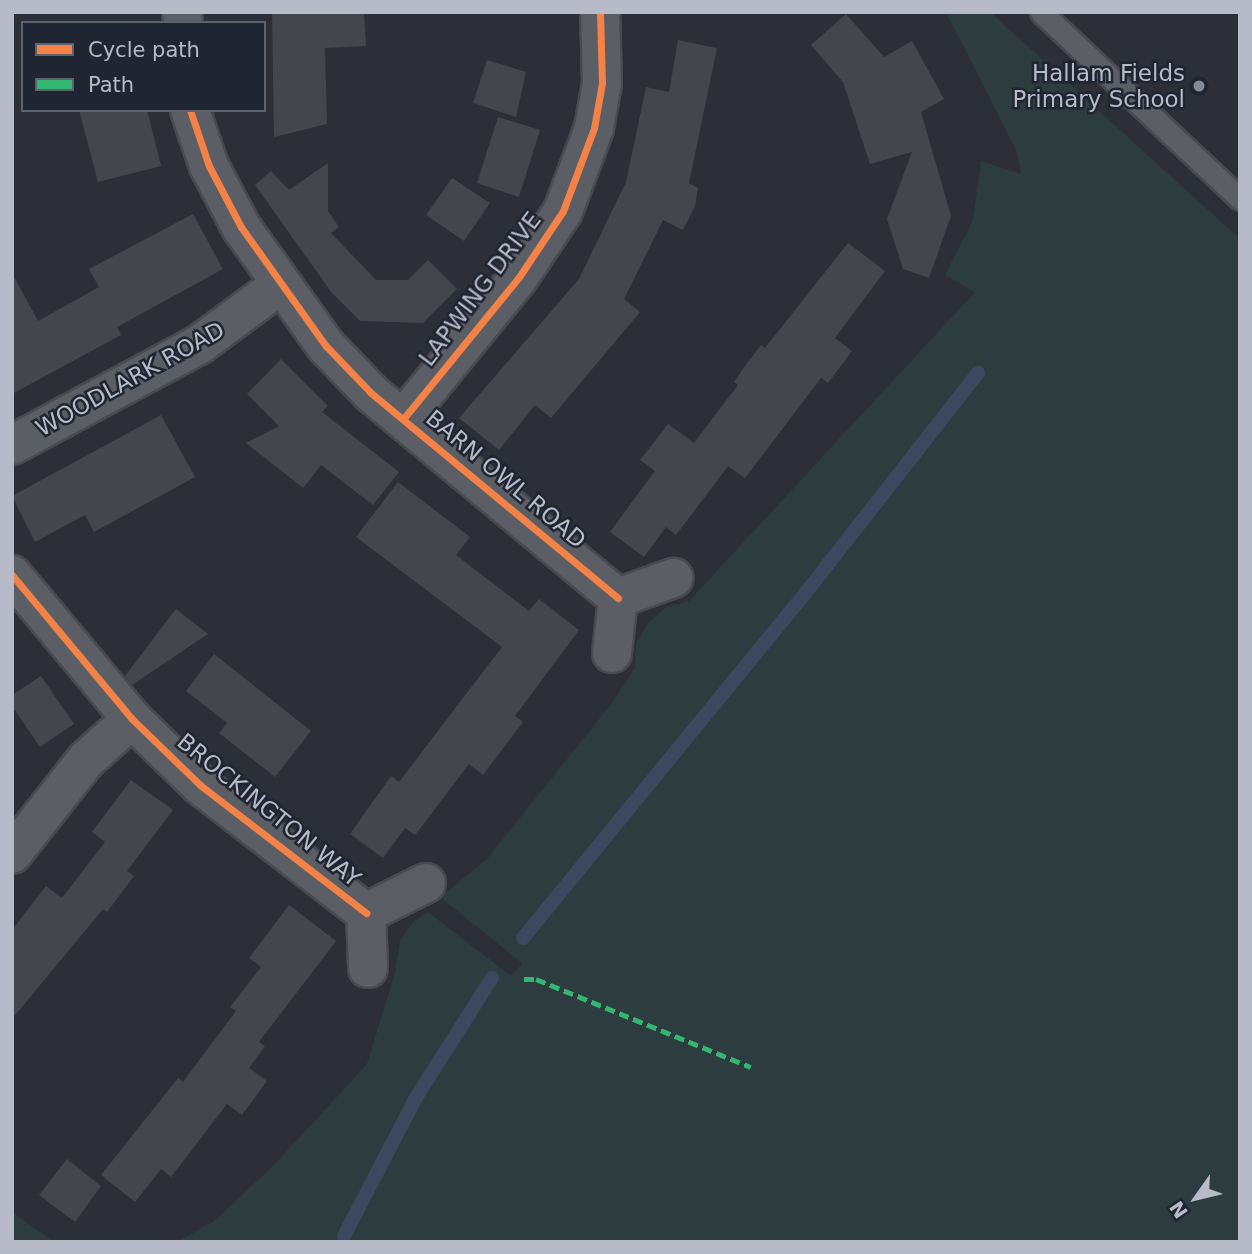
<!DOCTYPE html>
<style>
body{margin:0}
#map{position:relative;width:1252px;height:1254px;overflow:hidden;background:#2c2f37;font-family:"DejaVu Sans",sans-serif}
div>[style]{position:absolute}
.green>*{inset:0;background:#2c3c3f}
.stream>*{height:14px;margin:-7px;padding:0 7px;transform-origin:7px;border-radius:7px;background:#3c485e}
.building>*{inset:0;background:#44464d}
.roads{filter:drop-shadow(2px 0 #484a50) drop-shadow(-2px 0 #484a50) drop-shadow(0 2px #484a50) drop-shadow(0 -2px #484a50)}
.service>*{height:21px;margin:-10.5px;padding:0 10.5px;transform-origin:10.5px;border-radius:10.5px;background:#5b5e65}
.minor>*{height:38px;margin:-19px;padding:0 19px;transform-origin:19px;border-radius:19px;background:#5b5e65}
.quiet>*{height:5px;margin-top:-2.5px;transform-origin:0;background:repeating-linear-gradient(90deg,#33b770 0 10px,transparent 0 15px)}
.cycleway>*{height:7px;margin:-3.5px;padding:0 3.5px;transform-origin:3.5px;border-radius:3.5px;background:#f48246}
.dots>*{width:19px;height:19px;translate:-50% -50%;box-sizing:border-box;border:4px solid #1f2531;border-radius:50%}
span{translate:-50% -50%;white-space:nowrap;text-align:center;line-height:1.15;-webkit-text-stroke:5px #1f2531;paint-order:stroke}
.poi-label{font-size:23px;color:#b6bbc7}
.right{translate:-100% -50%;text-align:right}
.street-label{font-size:23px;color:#b6bbc7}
.frame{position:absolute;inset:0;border:14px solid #b6bbc7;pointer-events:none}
.legend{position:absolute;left:21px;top:21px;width:245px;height:91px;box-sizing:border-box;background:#1f2531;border:2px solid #5b616d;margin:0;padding:9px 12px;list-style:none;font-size:21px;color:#b6bbc7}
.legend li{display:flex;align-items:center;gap:14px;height:35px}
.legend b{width:35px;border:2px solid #5b616d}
.north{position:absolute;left:1161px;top:1163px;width:70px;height:70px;-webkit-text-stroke:5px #1f2531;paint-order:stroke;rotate:236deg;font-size:19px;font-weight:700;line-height:28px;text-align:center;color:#b6bbc7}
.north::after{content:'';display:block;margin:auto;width:24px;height:32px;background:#b6bbc7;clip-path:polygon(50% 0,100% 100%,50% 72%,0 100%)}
</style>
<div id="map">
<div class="green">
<i style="clip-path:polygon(946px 12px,990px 12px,1240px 239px,1240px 1242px,176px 1242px,213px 1222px,274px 1165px,367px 1064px,395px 973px,400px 940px,415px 920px,428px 912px,511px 976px,523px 964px,440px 897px,487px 859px,612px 703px,635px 668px,636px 644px,648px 623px,666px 607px,689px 601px,975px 292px,945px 275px,973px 220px,981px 161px,1021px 174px,1017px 152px)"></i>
<i style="clip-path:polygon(12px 1212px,54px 1242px,12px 1242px)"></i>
</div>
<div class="stream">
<i style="left:523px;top:938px;width:431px;rotate:-50.7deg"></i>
<i style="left:796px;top:605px;width:295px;rotate:-51.9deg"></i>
<i style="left:344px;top:1236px;width:158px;rotate:-62.5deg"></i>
<i style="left:417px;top:1096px;width:140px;rotate:-57.6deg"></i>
</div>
<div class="building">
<i style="clip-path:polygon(272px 12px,364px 12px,366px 46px,325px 48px,327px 124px,274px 137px)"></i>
<i style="clip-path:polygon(846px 14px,884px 57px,912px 41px,944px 99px,921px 112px,951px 216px,929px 278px,903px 269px,887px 219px,912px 152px,870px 164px,843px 82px,811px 45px)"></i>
<i style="clip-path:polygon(678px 40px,717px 48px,689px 183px,698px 188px,695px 206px,683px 230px,663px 220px,624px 299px,640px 312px,551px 418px,535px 405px,499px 450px,459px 418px,579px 279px,626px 182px,646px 87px,669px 92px)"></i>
<i style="clip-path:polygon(487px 60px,526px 72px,516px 117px,473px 103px)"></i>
<i style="clip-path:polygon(79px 110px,147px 110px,161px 166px,98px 182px)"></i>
<i style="clip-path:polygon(498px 117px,540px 130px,519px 197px,477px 183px)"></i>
<i style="clip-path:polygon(328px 163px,328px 211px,339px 227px,331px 233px,376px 280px,408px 280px,428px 260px,457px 289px,423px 323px,360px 321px,332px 293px,255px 185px,271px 171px,289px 190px)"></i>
<i style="clip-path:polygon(452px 178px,490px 203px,464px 241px,426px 215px)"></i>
<i style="clip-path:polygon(193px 214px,223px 269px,117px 327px,121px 335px,12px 394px,12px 273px,38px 321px,99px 287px,89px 269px)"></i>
<i style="clip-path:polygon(848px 243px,885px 271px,835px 338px,852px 351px,828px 383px,821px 378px,745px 478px,728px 466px,676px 535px,666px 527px,644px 557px,610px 532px,655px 471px,640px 460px,668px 424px,694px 443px,738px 385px,734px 382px,747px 363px,761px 345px,765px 348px)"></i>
<i style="clip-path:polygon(281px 359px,328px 406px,322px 412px,399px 472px,373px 505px,321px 465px,303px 488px,246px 443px,279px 426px,247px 394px)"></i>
<i style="clip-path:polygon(161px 415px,195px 477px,94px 532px,85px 515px,35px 542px,12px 496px)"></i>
<i style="clip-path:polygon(398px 482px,470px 537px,456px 555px,529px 611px,539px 599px,579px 630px,515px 716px,523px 722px,483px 775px,469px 764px,415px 835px,405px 828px,383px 858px,350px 834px,391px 776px,399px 782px,502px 647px,356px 537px)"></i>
<i style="clip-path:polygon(176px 609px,208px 634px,132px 685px,125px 676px)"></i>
<i style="clip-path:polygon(214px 654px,311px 731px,275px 777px,219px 733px,227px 723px,186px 691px)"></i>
<i style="clip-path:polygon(41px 676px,74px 724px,40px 747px,12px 706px,12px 695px)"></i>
<i style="clip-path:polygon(131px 780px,173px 810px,127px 871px,134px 876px,107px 912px,103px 909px,12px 1019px,12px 930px,46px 886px,62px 898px,105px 842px,92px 832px)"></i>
<i style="clip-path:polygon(289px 905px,336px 941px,259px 1042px,265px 1046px,249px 1068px,267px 1081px,242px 1115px,227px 1104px,171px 1177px,161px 1169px,135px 1202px,101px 1175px,178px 1078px,183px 1082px,236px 1011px,230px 1007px,261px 967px,249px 958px)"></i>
<i style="clip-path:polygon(67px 1159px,101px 1186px,75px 1222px,39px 1195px)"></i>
</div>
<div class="roads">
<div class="service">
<i style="left:1041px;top:12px;width:273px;rotate:43.2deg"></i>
</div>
<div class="minor">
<i style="left:182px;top:12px;width:11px;rotate:85deg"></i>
<i style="left:190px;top:110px;width:59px;rotate:71.3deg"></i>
<i style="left:209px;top:166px;width:69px;rotate:62.3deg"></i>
<i style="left:241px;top:227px;width:146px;rotate:54.5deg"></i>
<i style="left:326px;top:346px;width:65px;rotate:46.2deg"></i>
<i style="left:371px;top:393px;width:321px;rotate:39.7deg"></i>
<i style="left:404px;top:418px;width:182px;rotate:-50.8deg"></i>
<i style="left:519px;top:277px;width:79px;rotate:-56.3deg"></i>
<i style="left:563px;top:211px;width:89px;rotate:-69.5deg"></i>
<i style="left:594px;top:128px;width:46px;rotate:-79.9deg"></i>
<i style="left:602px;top:83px;width:71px;rotate:-91.6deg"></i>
<i style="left:12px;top:445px;width:213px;rotate:-28.2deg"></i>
<i style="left:200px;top:344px;width:99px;rotate:-36.4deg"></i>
<i style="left:12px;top:575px;width:187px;rotate:50.2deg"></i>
<i style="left:132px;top:719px;width:95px;rotate:44.1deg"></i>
<i style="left:200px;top:785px;width:210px;rotate:37.6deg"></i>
<i style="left:612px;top:653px;width:55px;rotate:-83.8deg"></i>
<i style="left:618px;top:598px;width:59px;rotate:-20deg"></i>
<i style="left:12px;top:854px;width:120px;rotate:-51.8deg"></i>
<i style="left:86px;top:760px;width:62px;rotate:-41.7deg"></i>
<i style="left:368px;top:968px;width:55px;rotate:-92.1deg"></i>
<i style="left:366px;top:913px;width:67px;rotate:-26.6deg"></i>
</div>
</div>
<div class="quiet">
<i style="left:524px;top:979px;width:12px"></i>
<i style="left:536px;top:979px;width:232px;rotate:22.3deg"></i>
</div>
<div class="cycleway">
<i style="left:190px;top:110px;width:59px;rotate:71.3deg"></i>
<i style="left:209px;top:166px;width:69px;rotate:62.3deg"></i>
<i style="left:241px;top:227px;width:146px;rotate:54.5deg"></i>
<i style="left:326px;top:346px;width:65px;rotate:46.2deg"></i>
<i style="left:371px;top:393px;width:321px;rotate:39.7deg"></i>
<i style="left:404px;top:418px;width:182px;rotate:-50.8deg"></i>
<i style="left:519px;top:277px;width:79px;rotate:-56.3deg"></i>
<i style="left:563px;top:211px;width:89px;rotate:-69.5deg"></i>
<i style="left:594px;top:128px;width:46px;rotate:-79.9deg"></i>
<i style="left:602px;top:83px;width:71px;rotate:-91.6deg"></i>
<i style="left:12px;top:575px;width:187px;rotate:50.2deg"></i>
<i style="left:132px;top:719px;width:95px;rotate:44.1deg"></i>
<i style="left:200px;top:785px;width:210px;rotate:37.6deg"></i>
</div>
<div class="dots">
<i style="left:1199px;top:86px;background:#868a95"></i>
</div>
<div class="poi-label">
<span class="right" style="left:1185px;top:86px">Hallam Fields<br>Primary School</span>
</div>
<div class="street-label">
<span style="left:480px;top:289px;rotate:-53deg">LAPWING DRIVE</span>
<span style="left:130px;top:379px;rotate:-29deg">WOODLARK ROAD</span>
<span style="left:506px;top:479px;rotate:40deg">BARN OWL ROAD</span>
<span style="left:269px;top:810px;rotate:39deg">BROCKINGTON WAY</span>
</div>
<div class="frame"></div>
<ul class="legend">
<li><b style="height:9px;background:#f48246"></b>Cycle path</li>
<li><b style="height:9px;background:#33b770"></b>Path</li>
</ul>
<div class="north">N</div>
</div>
